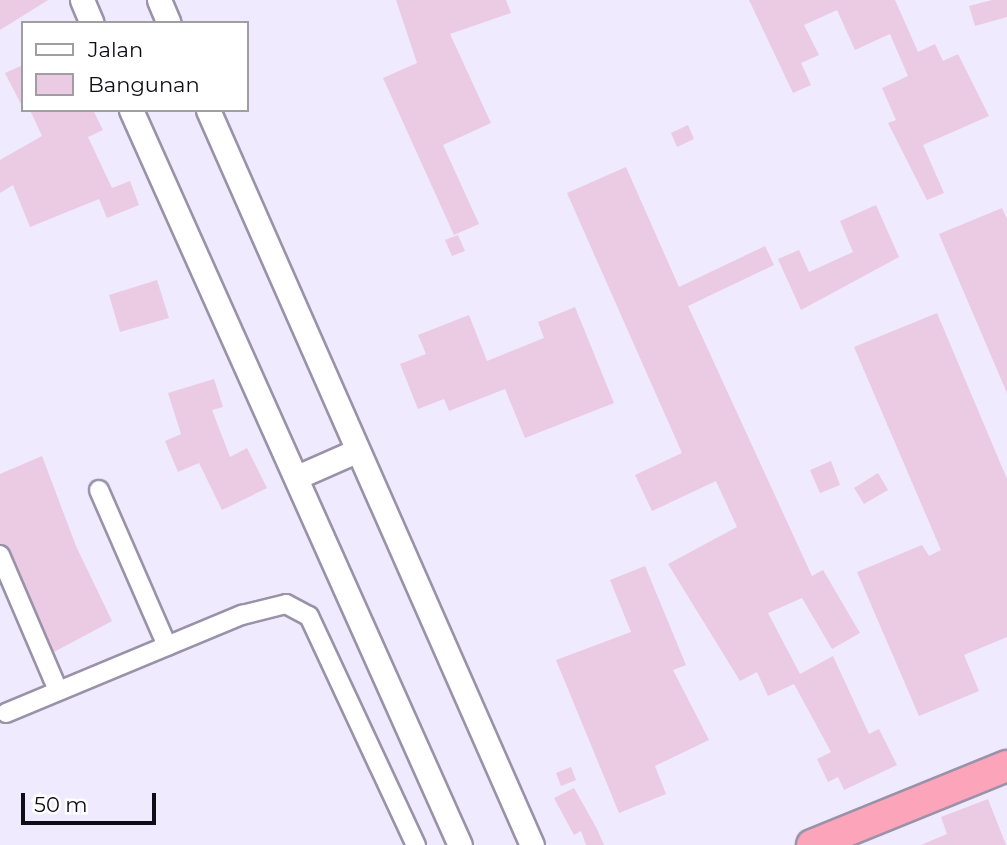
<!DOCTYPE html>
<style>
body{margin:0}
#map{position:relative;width:1007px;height:845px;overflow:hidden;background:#efeafe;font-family:Montserrat,sans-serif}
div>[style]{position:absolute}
.building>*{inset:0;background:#ebcae4}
.roads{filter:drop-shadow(2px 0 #9992a9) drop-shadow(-2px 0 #9992a9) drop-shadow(0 2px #9992a9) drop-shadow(0 -2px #9992a9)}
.minor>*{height:18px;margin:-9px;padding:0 9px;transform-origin:9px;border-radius:9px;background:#fff}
.tertiary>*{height:23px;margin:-11.5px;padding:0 11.5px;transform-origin:11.5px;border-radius:11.5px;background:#fff}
.trunk>*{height:30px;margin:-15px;padding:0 15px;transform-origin:15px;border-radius:15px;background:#fca4ba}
span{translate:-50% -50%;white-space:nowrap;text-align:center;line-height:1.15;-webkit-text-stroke:6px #fff;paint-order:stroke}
.legend{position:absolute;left:21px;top:21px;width:228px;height:91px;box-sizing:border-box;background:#fff;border:2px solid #9f9ea1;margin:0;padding:9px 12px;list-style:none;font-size:21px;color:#0f0d15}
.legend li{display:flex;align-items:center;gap:14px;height:35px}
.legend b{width:35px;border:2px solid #9f9ea1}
.scale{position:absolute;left:21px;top:793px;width:135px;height:32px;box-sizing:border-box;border:4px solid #0f0d15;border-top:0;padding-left:9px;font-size:21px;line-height:24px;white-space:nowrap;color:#0f0d15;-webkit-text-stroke:5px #fff;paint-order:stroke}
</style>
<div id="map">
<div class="building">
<i style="clip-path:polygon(0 0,48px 0,0 30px)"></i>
<i style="clip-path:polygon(396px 0,506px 0,511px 13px,450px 34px,491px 123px,443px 145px,479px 224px,454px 235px,383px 78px,417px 63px)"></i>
<i style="clip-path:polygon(749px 0,895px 0,918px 52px,935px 44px,943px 61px,958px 54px,989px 116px,923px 145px,944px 193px,927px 200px,888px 123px,896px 120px,882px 88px,908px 76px,890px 34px,855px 50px,837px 10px,804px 25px,819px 55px,801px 63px,811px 85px,793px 93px)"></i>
<i style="clip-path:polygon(992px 0,1007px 0,1007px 17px,975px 26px,969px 6px)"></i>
<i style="clip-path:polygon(23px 65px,23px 108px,5px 73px)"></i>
<i style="clip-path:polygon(30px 110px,93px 110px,103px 130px,88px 137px,112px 188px,130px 181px,139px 205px,107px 218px,99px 199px,30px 227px,13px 185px,0 193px,0 160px,42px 136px)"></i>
<i style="clip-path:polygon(688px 125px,694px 139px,677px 147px,671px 133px)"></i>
<i style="clip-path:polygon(626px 167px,679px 287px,765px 246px,774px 265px,688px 306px,812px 576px,823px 570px,860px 633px,832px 649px,802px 598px,768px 613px,800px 674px,833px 656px,869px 734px,879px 729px,897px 765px,844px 790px,838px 777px,828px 782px,817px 759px,831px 752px,794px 684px,768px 696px,757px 672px,740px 681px,668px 564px,737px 527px,716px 481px,652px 511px,635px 475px,682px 453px,567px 193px)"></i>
<i style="clip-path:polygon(876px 205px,899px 257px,801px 310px,778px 259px,799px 250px,809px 272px,853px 252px,840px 221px)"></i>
<i style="clip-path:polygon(1002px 208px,1007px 219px,1007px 393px,939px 234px)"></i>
<i style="clip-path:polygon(458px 235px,465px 251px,452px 256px,445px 240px)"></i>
<i style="clip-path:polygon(157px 280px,169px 318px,120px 332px,109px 295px)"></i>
<i style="clip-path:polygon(575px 307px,614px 403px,525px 438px,505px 389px,449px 411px,444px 399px,418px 409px,400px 364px,426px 354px,418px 335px,469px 315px,487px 361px,544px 338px,538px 322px)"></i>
<i style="clip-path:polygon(937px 313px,1007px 479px,1007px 637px,964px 655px,979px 691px,919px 716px,857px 572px,922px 545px,929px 556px,941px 550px,854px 347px)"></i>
<i style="clip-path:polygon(214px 379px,223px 407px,212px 410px,230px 457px,247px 448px,267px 488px,222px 510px,199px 463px,178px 472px,165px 441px,181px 434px,168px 393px)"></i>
<i style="clip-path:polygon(42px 456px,76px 546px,112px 621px,54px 652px,10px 551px,0 544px,0 474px)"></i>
<i style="clip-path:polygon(831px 461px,840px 485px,820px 493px,810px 470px)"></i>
<i style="clip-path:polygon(878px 473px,888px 490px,864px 504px,854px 488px)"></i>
<i style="clip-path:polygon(645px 566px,686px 665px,673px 670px,709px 740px,655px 766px,666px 794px,619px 813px,556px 660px,631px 632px,610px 580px)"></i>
<i style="clip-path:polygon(571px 767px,576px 780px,561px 786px,556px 773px)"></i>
<i style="clip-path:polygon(574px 788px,597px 829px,604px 845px,586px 845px,581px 831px,574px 835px,554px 798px)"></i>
<i style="clip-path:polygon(988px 799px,1006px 845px,921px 845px,947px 834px,941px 817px)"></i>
</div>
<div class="roads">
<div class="minor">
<i style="left:99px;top:490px;width:170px;rotate:66.4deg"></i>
<i style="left:0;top:555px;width:147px;rotate:66.8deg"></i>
<i style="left:6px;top:713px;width:256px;rotate:-22.6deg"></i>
<i style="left:242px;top:615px;width:45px;rotate:-14deg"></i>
<i style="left:286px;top:604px;width:26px;rotate:28deg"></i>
<i style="left:309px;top:616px;width:253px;rotate:65deg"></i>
</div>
<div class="tertiary">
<i style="left:82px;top:0;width:25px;rotate:67deg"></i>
<i style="left:159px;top:0;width:25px;rotate:67deg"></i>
<i style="left:131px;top:110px;width:805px;rotate:65.89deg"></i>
<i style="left:208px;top:110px;width:803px;rotate:66.21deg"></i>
<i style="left:297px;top:477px;width:64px;rotate:-23.8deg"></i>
</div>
<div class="trunk">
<i style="left:812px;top:845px;width:210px;rotate:-22.1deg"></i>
</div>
</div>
<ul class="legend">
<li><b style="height:9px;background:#fff"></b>Jalan</li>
<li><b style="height:19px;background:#ebcae4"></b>Bangunan</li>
</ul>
<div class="scale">50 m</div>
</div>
